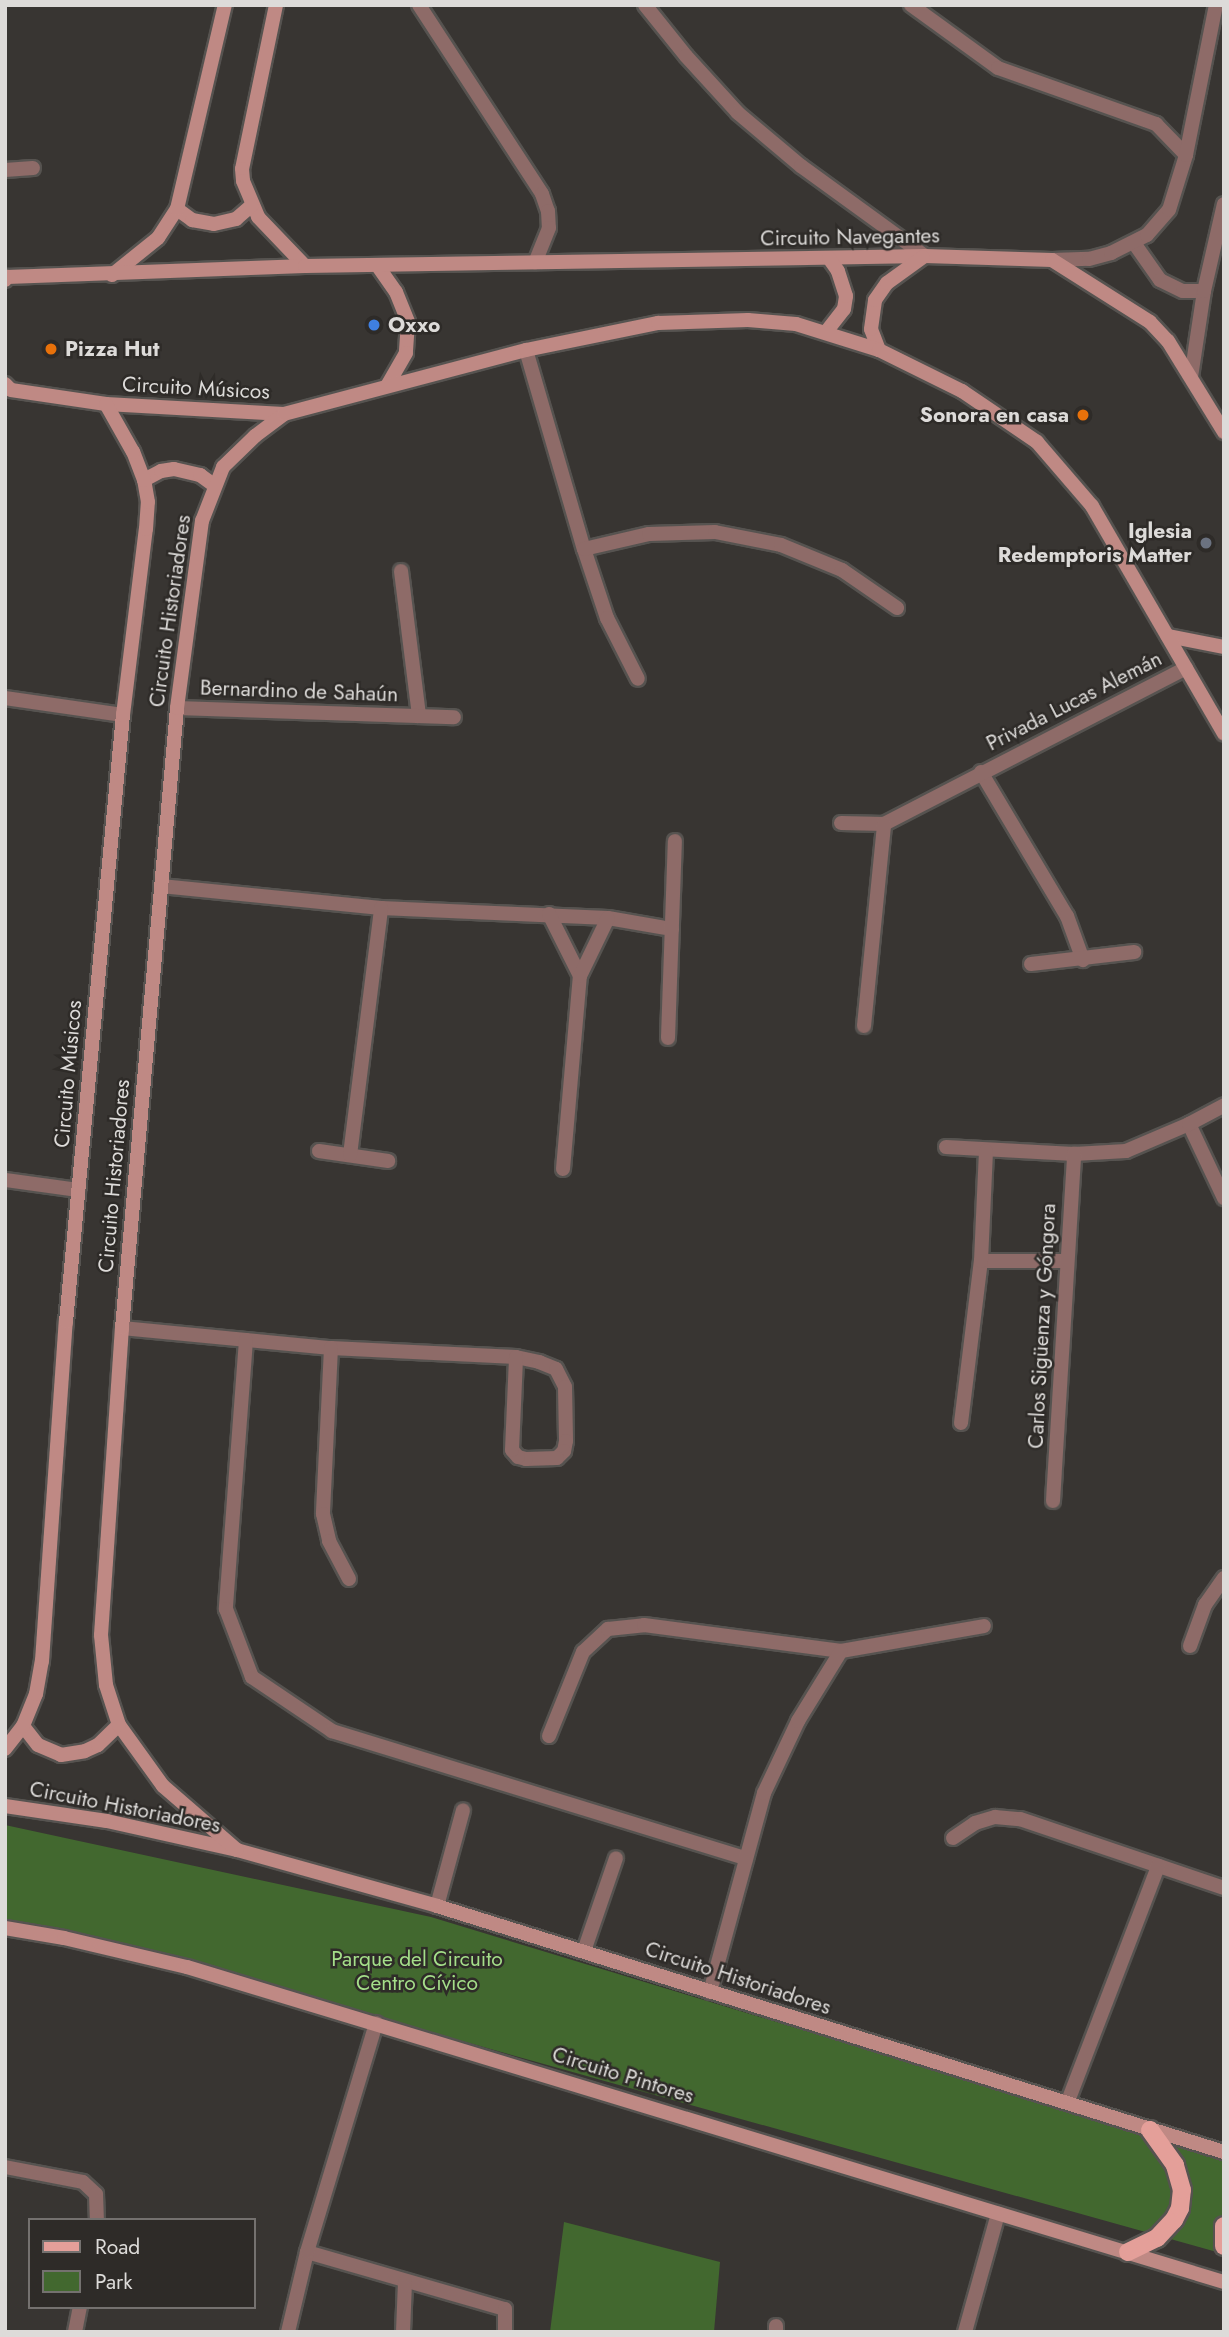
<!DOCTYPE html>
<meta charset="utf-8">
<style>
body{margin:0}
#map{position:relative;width:1229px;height:2337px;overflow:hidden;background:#383532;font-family:Jost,sans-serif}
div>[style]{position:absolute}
.green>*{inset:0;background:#42682f}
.roads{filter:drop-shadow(2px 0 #565350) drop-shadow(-2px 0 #565350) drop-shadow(0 2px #565350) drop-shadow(0 -2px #565350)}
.street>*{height:14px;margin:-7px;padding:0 7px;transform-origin:7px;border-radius:7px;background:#8e6b68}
.secondary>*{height:14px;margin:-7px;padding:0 7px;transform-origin:7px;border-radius:7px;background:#bf8984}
.primary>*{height:18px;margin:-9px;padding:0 9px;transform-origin:9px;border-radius:9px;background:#e49f99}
.dots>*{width:19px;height:19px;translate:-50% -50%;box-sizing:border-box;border:4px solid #2e2b28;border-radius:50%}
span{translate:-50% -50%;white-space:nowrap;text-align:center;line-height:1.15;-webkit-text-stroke:5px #2e2b28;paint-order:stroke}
.street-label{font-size:21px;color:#dddbd9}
.poi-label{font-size:21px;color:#dddbd9;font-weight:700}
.left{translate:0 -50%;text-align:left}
.right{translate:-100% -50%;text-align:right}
.park-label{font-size:21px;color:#a4de89}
.frame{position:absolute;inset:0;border:7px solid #dddbd9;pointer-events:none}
.legend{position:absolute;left:28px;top:2218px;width:228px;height:91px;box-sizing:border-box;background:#2e2b28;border:2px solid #74716f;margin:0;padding:9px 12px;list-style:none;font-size:21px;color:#dddbd9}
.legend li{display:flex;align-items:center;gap:14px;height:35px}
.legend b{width:35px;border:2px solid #74716f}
</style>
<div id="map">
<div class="green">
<i style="clip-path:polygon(5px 1825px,431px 1917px,1224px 2158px,1224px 2254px,190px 1965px,5px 1924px)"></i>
<i style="clip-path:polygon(564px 2222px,720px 2262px,714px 2332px,550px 2332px)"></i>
</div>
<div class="roads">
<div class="street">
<i style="left:419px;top:5px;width:225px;rotate:56.9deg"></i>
<i style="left:542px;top:194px;width:18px;rotate:71deg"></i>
<i style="left:548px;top:211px;width:17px;rotate:87deg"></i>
<i style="left:549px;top:228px;width:37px;rotate:112deg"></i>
<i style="left:645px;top:5px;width:65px;rotate:51.2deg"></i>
<i style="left:686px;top:56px;width:77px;rotate:47.6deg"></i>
<i style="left:738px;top:113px;width:82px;rotate:40.1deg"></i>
<i style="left:801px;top:166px;width:153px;rotate:36deg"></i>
<i style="left:911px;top:5px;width:107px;rotate:35.9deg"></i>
<i style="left:998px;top:68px;width:168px;rotate:19.5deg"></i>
<i style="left:1156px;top:124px;width:43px;rotate:45.9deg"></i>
<i style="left:5px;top:170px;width:28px;rotate:-4deg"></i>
<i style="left:1134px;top:243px;width:45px;rotate:54.9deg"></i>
<i style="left:1160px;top:280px;width:25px;rotate:26deg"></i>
<i style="left:1183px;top:291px;width:21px"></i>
<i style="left:1052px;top:260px;width:37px;rotate:-2deg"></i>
<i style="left:1089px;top:259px;width:23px;rotate:-15deg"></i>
<i style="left:1111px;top:253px;width:40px;rotate:-26.6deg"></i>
<i style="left:1147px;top:235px;width:33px;rotate:-49deg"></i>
<i style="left:1169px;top:210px;width:58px;rotate:-72.8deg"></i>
<i style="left:1186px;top:155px;width:153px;rotate:-78.7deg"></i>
<i style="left:526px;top:350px;width:207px;rotate:73.8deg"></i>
<i style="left:584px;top:549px;width:73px;rotate:71.6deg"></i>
<i style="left:607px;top:618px;width:68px;rotate:63.1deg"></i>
<i style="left:1191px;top:377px;width:87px;rotate:-81.4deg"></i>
<i style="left:1204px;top:291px;width:89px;rotate:-77.1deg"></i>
<i style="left:584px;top:549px;width:67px;rotate:-13deg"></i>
<i style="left:649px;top:534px;width:66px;rotate:-1.7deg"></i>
<i style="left:715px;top:532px;width:67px;rotate:11.1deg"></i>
<i style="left:781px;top:545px;width:66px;rotate:22.3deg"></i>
<i style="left:842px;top:570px;width:67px;rotate:34.6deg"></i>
<i style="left:401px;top:571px;width:146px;rotate:82.9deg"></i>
<i style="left:5px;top:698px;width:119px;rotate:8.2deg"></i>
<i style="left:177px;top:708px;width:277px;rotate:1.9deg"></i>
<i style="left:981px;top:772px;width:168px;rotate:59.2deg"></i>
<i style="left:1067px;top:916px;width:47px;rotate:70deg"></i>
<i style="left:841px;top:823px;width:43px;rotate:1.3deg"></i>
<i style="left:884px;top:824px;width:340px;rotate:-27.3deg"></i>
<i style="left:161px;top:886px;width:221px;rotate:5.7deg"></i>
<i style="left:381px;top:908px;width:227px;rotate:2.5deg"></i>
<i style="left:608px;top:918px;width:65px;rotate:9.8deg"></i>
<i style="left:549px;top:914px;width:69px;rotate:63.4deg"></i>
<i style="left:1031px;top:964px;width:104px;rotate:-6.6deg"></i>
<i style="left:864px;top:1026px;width:203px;rotate:-84.3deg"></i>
<i style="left:668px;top:1038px;width:197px;rotate:-88deg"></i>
<i style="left:1189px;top:1124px;width:82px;rotate:64.7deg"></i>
<i style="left:946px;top:1147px;width:128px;rotate:3.1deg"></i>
<i style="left:1074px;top:1154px;width:52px;rotate:-3.3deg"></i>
<i style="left:1126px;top:1151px;width:69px;rotate:-23.2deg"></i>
<i style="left:1189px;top:1124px;width:40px;rotate:-28deg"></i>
<i style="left:319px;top:1151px;width:70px;rotate:8.2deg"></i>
<i style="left:350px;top:1155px;width:249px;rotate:-82.8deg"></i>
<i style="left:563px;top:1169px;width:194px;rotate:-85deg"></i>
<i style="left:580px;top:976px;width:64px;rotate:-64.2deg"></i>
<i style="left:5px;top:1180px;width:74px;rotate:7.8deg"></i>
<i style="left:981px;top:1261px;width:86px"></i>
<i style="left:122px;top:1328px;width:210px;rotate:5.5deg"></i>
<i style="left:331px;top:1348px;width:185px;rotate:2.8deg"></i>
<i style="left:516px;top:1357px;width:24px;rotate:12deg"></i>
<i style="left:539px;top:1362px;width:18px;rotate:22deg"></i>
<i style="left:556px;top:1369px;width:20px;rotate:63deg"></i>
<i style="left:565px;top:1387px;width:54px;rotate:88.9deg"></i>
<i style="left:566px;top:1441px;width:10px;rotate:101deg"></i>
<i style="left:564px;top:1451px;width:10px;rotate:135deg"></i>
<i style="left:557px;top:1458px;width:31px;rotate:178deg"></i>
<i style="left:526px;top:1459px;width:8px;rotate:-166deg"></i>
<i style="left:518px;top:1457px;width:9px;rotate:-131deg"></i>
<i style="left:512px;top:1450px;width:93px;rotate:-87.5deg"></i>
<i style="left:246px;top:1340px;width:270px;rotate:94.3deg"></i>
<i style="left:226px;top:1609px;width:73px;rotate:69.1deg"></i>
<i style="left:252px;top:1677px;width:97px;rotate:34deg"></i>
<i style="left:332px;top:1731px;width:433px;rotate:17.1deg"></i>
<i style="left:331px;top:1348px;width:166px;rotate:92.8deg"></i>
<i style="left:323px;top:1514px;width:28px;rotate:77deg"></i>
<i style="left:329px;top:1541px;width:43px;rotate:62.2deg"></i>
<i style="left:961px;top:1423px;width:163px;rotate:-83deg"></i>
<i style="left:981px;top:1261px;width:110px;rotate:-87.4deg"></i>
<i style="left:1053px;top:1501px;width:348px;rotate:-86.5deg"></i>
<i style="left:1190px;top:1646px;width:44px;rotate:-69.9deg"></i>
<i style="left:1205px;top:1605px;width:33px;rotate:-55deg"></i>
<i style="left:549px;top:1736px;width:91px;rotate:-68deg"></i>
<i style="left:583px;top:1652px;width:34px;rotate:-43deg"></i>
<i style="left:608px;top:1629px;width:36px;rotate:-6deg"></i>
<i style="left:644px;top:1625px;width:199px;rotate:7.5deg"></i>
<i style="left:841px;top:1651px;width:145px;rotate:-9.9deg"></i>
<i style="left:953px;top:1838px;width:27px;rotate:-34deg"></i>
<i style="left:975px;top:1823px;width:21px;rotate:-17deg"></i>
<i style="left:995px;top:1817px;width:25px;rotate:5deg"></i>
<i style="left:1020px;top:1819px;width:215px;rotate:18.7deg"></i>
<i style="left:437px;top:1906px;width:99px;rotate:-74.8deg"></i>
<i style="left:584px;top:1951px;width:98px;rotate:-71deg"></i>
<i style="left:710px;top:1992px;width:206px;rotate:-74.8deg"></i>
<i style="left:764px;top:1793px;width:80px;rotate:-64.7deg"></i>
<i style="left:798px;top:1721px;width:82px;rotate:-58.4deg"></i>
<i style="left:1068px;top:2101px;width:252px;rotate:-69deg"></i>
<i style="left:5px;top:2167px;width:79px;rotate:10.9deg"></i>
<i style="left:83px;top:2182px;width:18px;rotate:43deg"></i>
<i style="left:96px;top:2194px;width:26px;rotate:88deg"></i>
<i style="left:307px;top:2252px;width:206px;rotate:16.1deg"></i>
<i style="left:505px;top:2309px;width:23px;rotate:90deg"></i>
<i style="left:75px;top:2332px;width:25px;rotate:-79deg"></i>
<i style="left:288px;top:2332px;width:82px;rotate:-76.6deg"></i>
<i style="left:307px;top:2252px;width:239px;rotate:-73.2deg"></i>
<i style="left:403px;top:2332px;width:50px;rotate:-87.7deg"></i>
<i style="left:776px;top:2332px;width:6px;rotate:-90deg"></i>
<i style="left:965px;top:2332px;width:123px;rotate:-74.4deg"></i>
</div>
<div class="secondary">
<i style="left:276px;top:5px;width:167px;rotate:101.7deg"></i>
<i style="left:242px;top:169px;width:12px;rotate:85deg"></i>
<i style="left:243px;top:181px;width:39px;rotate:67deg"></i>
<i style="left:258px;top:217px;width:68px;rotate:46.2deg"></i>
<i style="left:177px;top:209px;width:19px;rotate:36deg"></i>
<i style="left:192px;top:220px;width:22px;rotate:10deg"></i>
<i style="left:214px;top:224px;width:23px;rotate:-13deg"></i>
<i style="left:236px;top:219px;width:21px;rotate:-41deg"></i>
<i style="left:377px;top:265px;width:33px;rotate:55deg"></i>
<i style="left:396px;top:292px;width:32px;rotate:68deg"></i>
<i style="left:408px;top:322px;width:31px;rotate:94deg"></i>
<i style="left:406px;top:353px;width:38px;rotate:120deg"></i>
<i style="left:112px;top:275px;width:59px;rotate:-38.8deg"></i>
<i style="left:158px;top:238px;width:35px;rotate:-57deg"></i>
<i style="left:177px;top:209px;width:210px;rotate:-76.8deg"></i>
<i style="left:5px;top:280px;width:4px;rotate:-56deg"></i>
<i style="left:7px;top:277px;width:298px;rotate:-2.1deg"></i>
<i style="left:305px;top:266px;width:620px;rotate:-0.92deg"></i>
<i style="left:925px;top:256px;width:127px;rotate:1.8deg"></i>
<i style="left:1052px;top:260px;width:116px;rotate:32.3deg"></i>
<i style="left:1150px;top:322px;width:26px;rotate:47deg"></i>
<i style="left:1168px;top:341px;width:107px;rotate:58.4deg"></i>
<i style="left:826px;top:332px;width:29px;rotate:-52deg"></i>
<i style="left:844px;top:309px;width:13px;rotate:-81deg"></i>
<i style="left:846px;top:296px;width:26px;rotate:-108deg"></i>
<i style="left:838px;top:271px;width:16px;rotate:-125deg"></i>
<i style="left:879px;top:350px;width:22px;rotate:-111deg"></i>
<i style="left:871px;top:329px;width:29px;rotate:-82deg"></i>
<i style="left:875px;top:300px;width:21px;rotate:-55deg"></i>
<i style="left:887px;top:283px;width:44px;rotate:-35.8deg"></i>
<i style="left:5px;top:384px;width:8px;rotate:45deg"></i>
<i style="left:11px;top:390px;width:96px;rotate:8.4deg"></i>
<i style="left:106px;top:404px;width:178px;rotate:3.2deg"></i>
<i style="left:144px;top:480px;width:19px;rotate:-28deg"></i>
<i style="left:161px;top:471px;width:13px;rotate:-9deg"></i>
<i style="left:174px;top:469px;width:27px;rotate:13deg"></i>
<i style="left:200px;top:475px;width:17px;rotate:36deg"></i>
<i style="left:1168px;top:636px;width:57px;rotate:11.1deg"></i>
<i style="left:23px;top:1726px;width:24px;rotate:52deg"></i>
<i style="left:38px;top:1745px;width:25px;rotate:23deg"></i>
<i style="left:61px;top:1755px;width:24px;rotate:-9deg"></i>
<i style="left:85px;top:1751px;width:14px;rotate:-25deg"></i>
<i style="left:98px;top:1745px;width:29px;rotate:-44deg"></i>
<i style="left:5px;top:1749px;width:29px;rotate:-52deg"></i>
<i style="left:23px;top:1726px;width:35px;rotate:-68deg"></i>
<i style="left:36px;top:1694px;width:34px;rotate:-80deg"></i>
<i style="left:42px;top:1661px;width:340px;rotate:-86deg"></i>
<i style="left:66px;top:1322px;width:610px;rotate:-84.64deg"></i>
<i style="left:123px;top:715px;width:187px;rotate:-83deg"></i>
<i style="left:146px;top:529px;width:27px;rotate:-86deg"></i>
<i style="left:148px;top:502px;width:22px;rotate:-100deg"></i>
<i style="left:144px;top:480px;width:30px;rotate:-111deg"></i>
<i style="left:133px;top:452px;width:55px;rotate:-119.4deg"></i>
<i style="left:5px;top:1806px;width:103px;rotate:8.4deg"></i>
<i style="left:107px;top:1821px;width:133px;rotate:12.6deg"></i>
<i style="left:237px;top:1850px;width:208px;rotate:15.6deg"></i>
<i style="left:437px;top:1906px;width:825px;rotate:17.36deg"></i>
<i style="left:237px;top:1850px;width:98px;rotate:-139.1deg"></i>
<i style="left:163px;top:1786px;width:75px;rotate:-125.8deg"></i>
<i style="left:119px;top:1725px;width:42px;rotate:-108deg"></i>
<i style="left:106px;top:1685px;width:50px;rotate:-95.7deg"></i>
<i style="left:101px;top:1635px;width:308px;rotate:-86.1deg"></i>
<i style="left:122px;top:1328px;width:622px;rotate:-84.93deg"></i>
<i style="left:177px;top:708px;width:189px;rotate:-82.4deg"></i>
<i style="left:202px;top:521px;width:58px;rotate:-68.7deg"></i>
<i style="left:223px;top:467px;width:45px;rotate:-44.1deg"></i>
<i style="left:255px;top:436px;width:36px;rotate:-37deg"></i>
<i style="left:284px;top:414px;width:250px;rotate:-14.8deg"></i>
<i style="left:526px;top:350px;width:135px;rotate:-11.6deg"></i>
<i style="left:658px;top:323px;width:90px;rotate:-1.9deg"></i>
<i style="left:748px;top:320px;width:48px;rotate:4.8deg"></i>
<i style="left:796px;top:324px;width:87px;rotate:17.4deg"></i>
<i style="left:879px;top:350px;width:93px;rotate:26.3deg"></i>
<i style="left:962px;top:391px;width:91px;rotate:34.2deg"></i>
<i style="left:1037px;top:442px;width:84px;rotate:49.3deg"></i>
<i style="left:1092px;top:506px;width:263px;rotate:59.9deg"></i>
<i style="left:5px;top:1928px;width:60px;rotate:9.6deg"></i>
<i style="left:64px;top:1938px;width:126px;rotate:13.3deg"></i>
<i style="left:187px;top:1967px;width:1084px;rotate:16.9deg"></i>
</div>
<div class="primary">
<i style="left:1224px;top:2226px;width:20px;rotate:90deg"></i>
<i style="left:1128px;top:2252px;width:32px;rotate:-26deg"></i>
<i style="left:1157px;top:2238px;width:25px;rotate:-47deg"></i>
<i style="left:1174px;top:2220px;width:13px;rotate:-63deg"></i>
<i style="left:1180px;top:2208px;width:18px;rotate:-84deg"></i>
<i style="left:1182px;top:2190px;width:26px;rotate:-106deg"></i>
<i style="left:1175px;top:2165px;width:43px;rotate:-125.5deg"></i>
</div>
</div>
<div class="dots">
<i style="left:374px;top:325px;background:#3f7fe0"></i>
<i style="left:51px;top:349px;background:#e8710a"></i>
<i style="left:1083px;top:415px;background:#e8710a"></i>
<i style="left:1206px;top:543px;background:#6b7280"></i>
</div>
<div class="street-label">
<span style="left:850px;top:237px;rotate:-1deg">Circuito Navegantes</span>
<span style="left:196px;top:388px;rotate:3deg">Circuito Músicos</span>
<span style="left:170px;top:611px;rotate:-82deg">Circuito Historiadores</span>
<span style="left:299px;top:691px;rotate:2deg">Bernardino de Sahaún</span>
<span style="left:1074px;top:701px;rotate:-27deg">Privada Lucas Alemán</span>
<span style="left:68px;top:1074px;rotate:-85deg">Circuito Músicos</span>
<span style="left:114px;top:1176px;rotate:-85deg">Circuito Historiadores</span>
<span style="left:1042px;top:1326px;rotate:-87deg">Carlos Sigüenza y Góngora</span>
<span style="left:125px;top:1807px;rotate:11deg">Circuito Historiadores</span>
<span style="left:738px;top:1978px;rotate:18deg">Circuito Historiadores</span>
<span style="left:623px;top:2075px;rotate:17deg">Circuito Pintores</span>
</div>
<div class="poi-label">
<span class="left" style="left:388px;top:325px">Oxxo</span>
<span class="left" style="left:65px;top:349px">Pizza Hut</span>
<span class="right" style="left:1069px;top:415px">Sonora en casa</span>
<span class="right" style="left:1192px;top:543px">Iglesia<br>Redemptoris Matter</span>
</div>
<div class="park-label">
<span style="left:417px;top:1971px">Parque del Circuito<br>Centro Cívico</span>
</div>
<div class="frame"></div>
<ul class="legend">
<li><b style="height:9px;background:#e49f99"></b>Road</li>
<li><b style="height:19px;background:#42682f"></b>Park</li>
</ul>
</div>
